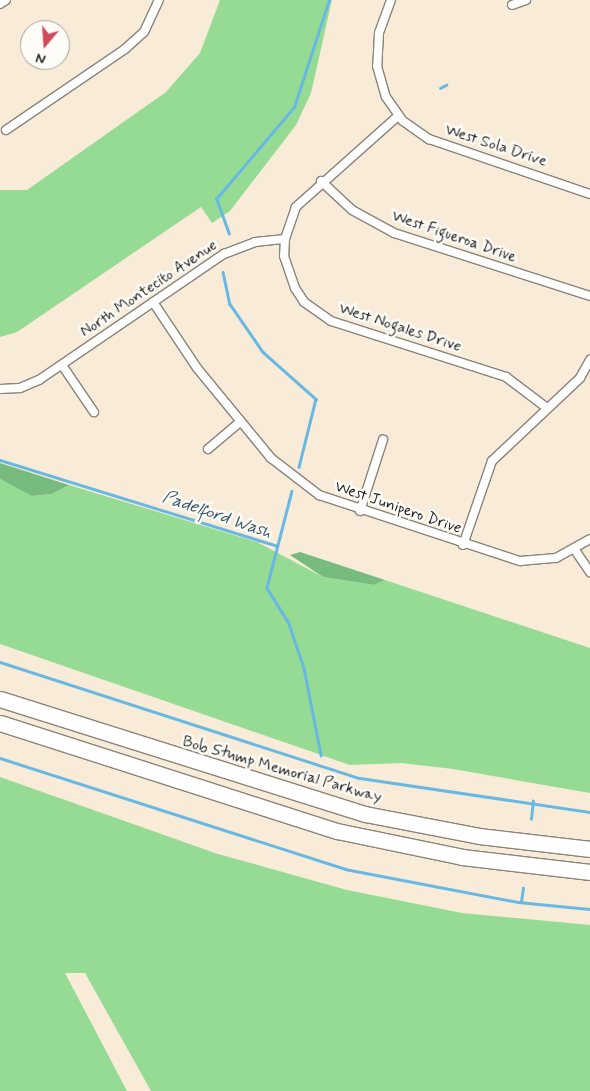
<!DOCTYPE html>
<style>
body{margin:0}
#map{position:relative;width:590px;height:1091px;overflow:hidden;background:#f8ecd9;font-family:Mynerve,sans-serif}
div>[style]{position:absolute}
.green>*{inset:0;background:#96db94}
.forest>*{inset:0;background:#78bb7e}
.stream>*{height:2.5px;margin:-1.25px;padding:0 1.25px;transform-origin:1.25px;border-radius:1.25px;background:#68b8e3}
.roads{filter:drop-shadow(1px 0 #8a847a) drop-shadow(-1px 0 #8a847a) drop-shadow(0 1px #8a847a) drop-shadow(0 -1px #8a847a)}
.street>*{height:8px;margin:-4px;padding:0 4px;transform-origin:4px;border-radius:4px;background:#fff}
.highway>*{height:15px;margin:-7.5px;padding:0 7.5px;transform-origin:7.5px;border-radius:7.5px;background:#fff}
span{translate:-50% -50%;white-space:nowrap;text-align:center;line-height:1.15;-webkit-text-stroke:5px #fdfcf7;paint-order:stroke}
.street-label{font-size:16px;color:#1c1c1c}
.water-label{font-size:18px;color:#3a5a6c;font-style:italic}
.north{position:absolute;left:20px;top:20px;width:50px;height:50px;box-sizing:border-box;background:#fdfcf7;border:1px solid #a3a29f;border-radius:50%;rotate:198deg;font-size:14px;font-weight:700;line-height:20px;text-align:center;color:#1c1c1c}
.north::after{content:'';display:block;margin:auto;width:18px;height:22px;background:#d1495b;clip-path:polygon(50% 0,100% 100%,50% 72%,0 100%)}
</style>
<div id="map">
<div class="green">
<i style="clip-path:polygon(220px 0,332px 0,311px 93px,296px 125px,230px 211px,212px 223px,201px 207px,17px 332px,0 337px,0 190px,27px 190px,166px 92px,200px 53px)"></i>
<i style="clip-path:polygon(0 479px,33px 496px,52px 494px,69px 485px,257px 542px,323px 577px,374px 585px,385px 580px,590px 648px,590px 793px,453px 769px,401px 763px,350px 765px,0 644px)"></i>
<i style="clip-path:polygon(0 777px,218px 854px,347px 890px,462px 913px,590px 925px,590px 1091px,151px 1091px,85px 973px,65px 973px,127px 1091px,0 1091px)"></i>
</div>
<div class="forest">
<i style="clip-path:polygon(0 463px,69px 485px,52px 494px,32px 496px,0 479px)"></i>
<i style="clip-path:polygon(300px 552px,385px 580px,374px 585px,323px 577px,290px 555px)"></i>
</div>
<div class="stream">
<i style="left:440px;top:88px;width:7px;rotate:-27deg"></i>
<i style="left:229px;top:234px;width:37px;rotate:-110deg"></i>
<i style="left:216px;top:199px;width:121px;rotate:-49.7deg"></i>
<i style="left:294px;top:107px;width:113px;rotate:-71.9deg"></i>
<i style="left:223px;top:272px;width:33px;rotate:78deg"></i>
<i style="left:230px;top:304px;width:58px;rotate:55.5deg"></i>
<i style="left:263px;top:352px;width:71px;rotate:41.6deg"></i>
<i style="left:316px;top:399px;width:70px;rotate:104deg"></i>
<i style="left:0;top:460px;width:288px;rotate:17.2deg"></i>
<i style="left:292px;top:491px;width:100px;rotate:104.5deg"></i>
<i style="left:267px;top:588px;width:39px;rotate:58deg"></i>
<i style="left:288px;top:621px;width:50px;rotate:71.2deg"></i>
<i style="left:304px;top:668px;width:89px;rotate:78.9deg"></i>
<i style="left:0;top:662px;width:378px;rotate:17.9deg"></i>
<i style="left:360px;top:778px;width:232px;rotate:8.4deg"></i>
<i style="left:0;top:758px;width:362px;rotate:17.8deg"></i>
<i style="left:345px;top:869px;width:176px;rotate:10.8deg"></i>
<i style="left:518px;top:902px;width:72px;rotate:5.6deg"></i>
<i style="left:531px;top:819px;width:18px;rotate:-84deg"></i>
<i style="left:521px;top:902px;width:14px;rotate:-82deg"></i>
</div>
<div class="roads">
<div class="street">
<i style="left:391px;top:0;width:35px;rotate:110deg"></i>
<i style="left:379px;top:33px;width:33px;rotate:93deg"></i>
<i style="left:377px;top:66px;width:32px;rotate:74deg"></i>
<i style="left:386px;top:97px;width:29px;rotate:55deg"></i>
<i style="left:403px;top:121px;width:32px;rotate:35deg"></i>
<i style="left:429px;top:139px;width:170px;rotate:18.9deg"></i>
<i style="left:0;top:4px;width:7px;rotate:-34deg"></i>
<i style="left:512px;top:5px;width:15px;rotate:-20deg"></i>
<i style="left:398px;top:116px;width:137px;rotate:138.3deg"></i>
<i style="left:296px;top:207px;width:34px;rotate:109deg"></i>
<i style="left:285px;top:239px;width:17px;rotate:93deg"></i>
<i style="left:284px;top:256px;width:34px;rotate:71deg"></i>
<i style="left:295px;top:288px;width:17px;rotate:57deg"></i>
<i style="left:304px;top:302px;width:33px;rotate:35deg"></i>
<i style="left:331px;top:321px;width:184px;rotate:17.7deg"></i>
<i style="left:506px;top:377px;width:51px;rotate:37.1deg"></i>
<i style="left:6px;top:130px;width:144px;rotate:-34.2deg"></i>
<i style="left:125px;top:49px;width:25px;rotate:-42deg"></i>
<i style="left:144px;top:32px;width:35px;rotate:-65deg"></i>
<i style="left:321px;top:181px;width:42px;rotate:43.1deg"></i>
<i style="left:352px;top:210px;width:48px;rotate:28.7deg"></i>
<i style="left:394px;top:233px;width:206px;rotate:17.8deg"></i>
<i style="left:153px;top:302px;width:79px;rotate:56.3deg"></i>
<i style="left:197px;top:368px;width:117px;rotate:50.6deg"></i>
<i style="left:271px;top:458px;width:61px;rotate:37.6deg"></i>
<i style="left:319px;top:495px;width:212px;rotate:18.2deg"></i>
<i style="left:520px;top:561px;width:36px;rotate:-5deg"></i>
<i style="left:556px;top:558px;width:39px;rotate:-29deg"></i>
<i style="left:62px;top:365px;width:57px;rotate:55.8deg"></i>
<i style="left:0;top:389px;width:20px;rotate:-3deg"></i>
<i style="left:20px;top:388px;width:21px;rotate:-23deg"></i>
<i style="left:39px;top:380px;width:224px;rotate:-34.3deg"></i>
<i style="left:224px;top:254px;width:33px;rotate:-21deg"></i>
<i style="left:255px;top:242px;width:30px;rotate:-6deg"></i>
<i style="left:208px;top:449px;width:42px;rotate:-40.2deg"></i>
<i style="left:360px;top:511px;width:75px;rotate:-72.1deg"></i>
<i style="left:463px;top:545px;width:89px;rotate:-71deg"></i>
<i style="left:492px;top:461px;width:121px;rotate:-43.3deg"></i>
<i style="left:580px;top:378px;width:21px;rotate:-61deg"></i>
<i style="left:575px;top:550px;width:27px;rotate:56deg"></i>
</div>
<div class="highway">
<i style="left:0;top:699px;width:383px;rotate:17.5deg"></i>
<i style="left:365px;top:814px;width:116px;rotate:10.9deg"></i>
<i style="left:479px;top:836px;width:112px;rotate:6.7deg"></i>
<i style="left:0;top:723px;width:354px;rotate:17.8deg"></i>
<i style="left:337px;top:831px;width:128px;rotate:11.7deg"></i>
<i style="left:462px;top:857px;width:129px;rotate:6.7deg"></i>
</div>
</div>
<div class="street-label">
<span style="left:496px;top:146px;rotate:18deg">West Sola Drive</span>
<span style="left:454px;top:237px;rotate:19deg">West Figueroa Drive</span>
<span style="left:149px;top:289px;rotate:-34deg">North Montecito Avenue</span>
<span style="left:400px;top:328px;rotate:18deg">West Nogales Drive</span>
<span style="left:398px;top:508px;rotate:19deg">West Junipero Drive</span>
<span style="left:282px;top:770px;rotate:16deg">Bob Stump Memorial Parkway</span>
</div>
<div class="water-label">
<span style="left:217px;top:515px;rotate:19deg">Padelford Wash</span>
</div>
<div class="north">N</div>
</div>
